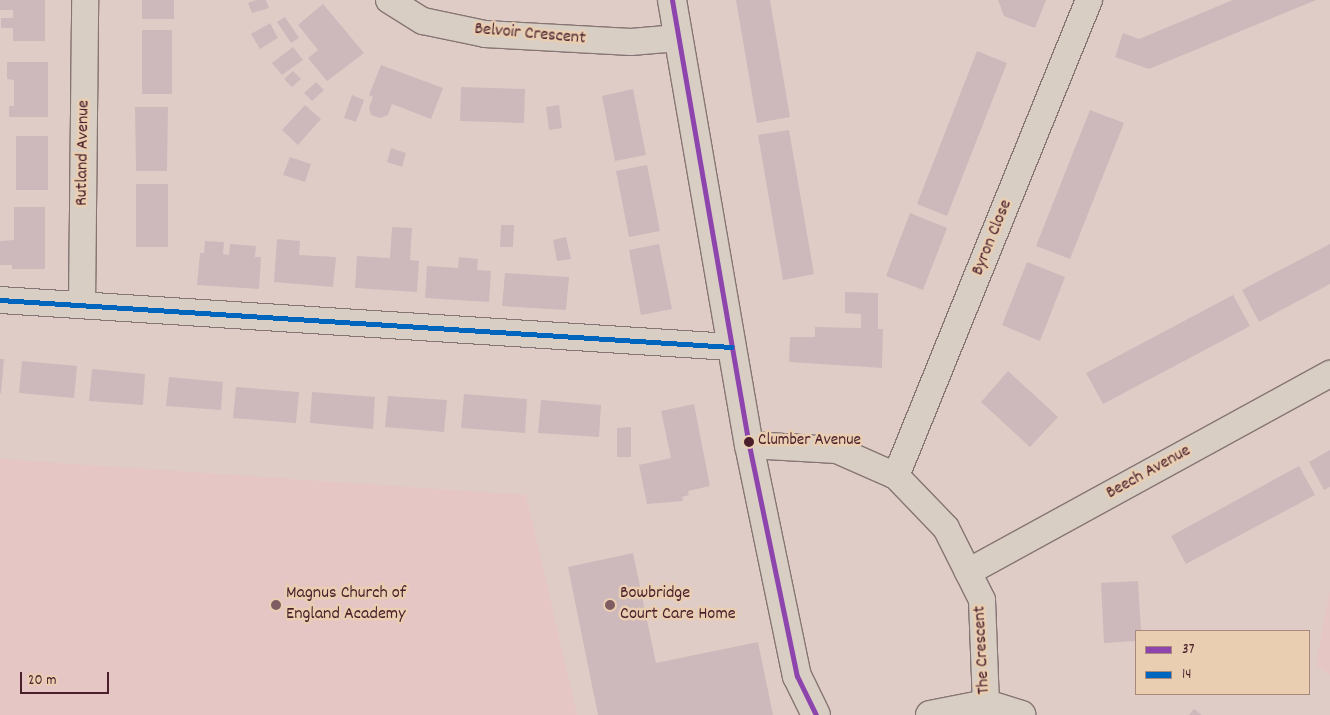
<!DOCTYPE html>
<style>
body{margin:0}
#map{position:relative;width:1330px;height:715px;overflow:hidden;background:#e0ccc6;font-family:Dekko,sans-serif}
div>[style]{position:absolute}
.built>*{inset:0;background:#e6c6c4}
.building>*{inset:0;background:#cdb8bc}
.roads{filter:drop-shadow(1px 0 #867574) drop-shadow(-1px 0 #867574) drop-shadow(0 1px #867574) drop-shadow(0 -1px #867574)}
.street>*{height:26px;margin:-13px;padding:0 13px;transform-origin:13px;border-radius:13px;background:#d8cec4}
.secondary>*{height:28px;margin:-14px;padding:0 14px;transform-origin:14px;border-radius:14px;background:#d8cec4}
.bus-1>*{height:5px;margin:-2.5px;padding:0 2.5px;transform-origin:2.5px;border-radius:2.5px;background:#8e44ad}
.bus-2>*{height:5px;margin:-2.5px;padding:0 2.5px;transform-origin:2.5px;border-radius:2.5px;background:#0065bd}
.dots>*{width:14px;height:14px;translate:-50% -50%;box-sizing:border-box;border:2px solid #eaceb1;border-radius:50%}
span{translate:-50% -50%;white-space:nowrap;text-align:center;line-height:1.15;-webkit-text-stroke:5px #eaceb1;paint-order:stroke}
.bus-label{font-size:17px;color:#4a1f2b}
.left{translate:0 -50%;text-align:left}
.street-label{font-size:18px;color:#4a1f2b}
.poi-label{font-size:18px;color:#4a1f2b}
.legend{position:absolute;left:1135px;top:630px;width:175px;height:65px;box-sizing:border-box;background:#eaceb1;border:1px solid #aa887b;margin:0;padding:6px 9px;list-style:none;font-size:15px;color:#4a1f2b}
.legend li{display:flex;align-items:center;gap:10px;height:25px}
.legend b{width:25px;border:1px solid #aa887b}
.scale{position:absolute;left:20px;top:672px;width:89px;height:22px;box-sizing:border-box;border:2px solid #4a1f2b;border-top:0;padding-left:6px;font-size:15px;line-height:18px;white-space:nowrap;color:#4a1f2b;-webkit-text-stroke:4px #eaceb1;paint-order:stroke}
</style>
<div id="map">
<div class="built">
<i style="clip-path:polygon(0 459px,526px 495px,577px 715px,0 715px)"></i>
<i style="clip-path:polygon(1330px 590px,1330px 675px,1316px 665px)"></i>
</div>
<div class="building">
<i style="clip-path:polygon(0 0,45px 0,45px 41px,13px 41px,13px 28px,1px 28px,1px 18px,13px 18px,13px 10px,0 10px)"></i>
<i style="clip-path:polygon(142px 0,174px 0,174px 19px,142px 19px)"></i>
<i style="clip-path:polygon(256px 0,266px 0,269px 8px,252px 13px,248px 3px)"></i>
<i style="clip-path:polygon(736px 0,770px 0,790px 117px,757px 123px)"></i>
<i style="clip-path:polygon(998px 0,1046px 0,1035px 28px,1004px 16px)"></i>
<i style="clip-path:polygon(1233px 0,1316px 0,1149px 69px,1115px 57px,1123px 33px,1139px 39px)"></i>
<i style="clip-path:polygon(323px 4px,364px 53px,327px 81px,308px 58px,318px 50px,298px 25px)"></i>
<i style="clip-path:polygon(285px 17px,299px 38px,291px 43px,277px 22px)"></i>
<i style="clip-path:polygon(270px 23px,278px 38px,260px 49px,251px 34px)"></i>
<i style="clip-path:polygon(142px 30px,172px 30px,172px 94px,142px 94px)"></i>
<i style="clip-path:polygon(293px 47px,303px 60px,282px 75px,272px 63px)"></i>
<i style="clip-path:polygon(977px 51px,1007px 63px,947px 216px,917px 204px)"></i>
<i style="clip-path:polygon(7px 62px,48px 62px,48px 117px,9px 117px,9px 106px,14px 106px,14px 80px,7px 79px)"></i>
<i style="clip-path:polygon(381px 65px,443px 88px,431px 119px,392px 104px,388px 115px,380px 118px,371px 115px,369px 107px,373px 97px,369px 95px)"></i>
<i style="clip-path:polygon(293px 71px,301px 79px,292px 87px,284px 79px)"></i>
<i style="clip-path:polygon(316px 82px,324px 90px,312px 101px,304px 93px)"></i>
<i style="clip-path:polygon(461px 87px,525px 89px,524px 123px,460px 121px)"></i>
<i style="clip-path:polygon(633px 89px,646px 155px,615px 161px,602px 96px)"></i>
<i style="clip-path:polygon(352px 95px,364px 100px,356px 122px,344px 118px)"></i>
<i style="clip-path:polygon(305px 105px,321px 119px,298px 145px,282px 130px)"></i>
<i style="clip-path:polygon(559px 105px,562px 128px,549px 130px,546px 107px)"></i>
<i style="clip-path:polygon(135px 107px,168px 107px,167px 171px,136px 171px)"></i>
<i style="clip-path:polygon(1090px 110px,1124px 123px,1070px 259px,1036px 246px)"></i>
<i style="clip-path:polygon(789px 130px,814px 274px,783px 280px,758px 135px)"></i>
<i style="clip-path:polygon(16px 136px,48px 136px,48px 190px,16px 190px)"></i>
<i style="clip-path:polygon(391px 148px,406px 153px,402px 167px,387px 162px)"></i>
<i style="clip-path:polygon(290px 157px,311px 164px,305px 182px,283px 175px)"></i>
<i style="clip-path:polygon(647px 165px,660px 231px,629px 237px,616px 171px)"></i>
<i style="clip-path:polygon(136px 184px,168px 184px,168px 247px,136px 247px)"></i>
<i style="clip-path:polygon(14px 207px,45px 207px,45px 269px,12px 269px,12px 265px,0 265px,0 241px,14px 240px)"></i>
<i style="clip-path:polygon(910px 213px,947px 228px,923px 290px,886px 276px)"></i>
<i style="clip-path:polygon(501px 225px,514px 225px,513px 247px,500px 247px)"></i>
<i style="clip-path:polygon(392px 227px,412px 228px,410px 260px,419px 261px,417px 292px,355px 288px,357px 256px,390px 258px)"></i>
<i style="clip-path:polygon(566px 237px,571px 259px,557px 261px,553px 240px)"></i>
<i style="clip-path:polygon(277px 239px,300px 241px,299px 255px,336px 257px,333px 287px,274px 282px)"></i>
<i style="clip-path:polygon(205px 241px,224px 242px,223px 254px,229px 255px,230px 244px,256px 246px,255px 257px,261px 257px,259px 289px,197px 285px,200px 253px,204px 253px)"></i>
<i style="clip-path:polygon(659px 244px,672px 309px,641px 315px,629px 250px)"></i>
<i style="clip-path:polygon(1330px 244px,1330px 284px,1259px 322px,1242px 290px)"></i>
<i style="clip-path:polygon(459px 257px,478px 259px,477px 270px,491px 271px,489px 302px,425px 298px,427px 266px,458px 268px)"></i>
<i style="clip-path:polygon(1027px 262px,1065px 277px,1040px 341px,1002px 325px)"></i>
<i style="clip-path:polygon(505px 273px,569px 277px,566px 310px,502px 306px)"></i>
<i style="clip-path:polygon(845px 292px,878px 293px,878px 329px,883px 329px,882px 368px,789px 362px,790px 337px,815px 337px,815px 327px,861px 328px,861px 314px,845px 313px)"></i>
<i style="clip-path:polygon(1233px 295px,1250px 326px,1103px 404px,1086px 373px)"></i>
<i style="clip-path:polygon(0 359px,4px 359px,1px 393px,0 393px)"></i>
<i style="clip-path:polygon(22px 361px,77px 366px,74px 398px,19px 393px)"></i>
<i style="clip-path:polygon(92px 369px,145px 374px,143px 405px,89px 401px)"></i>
<i style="clip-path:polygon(1008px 371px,1058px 417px,1030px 447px,981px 402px)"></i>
<i style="clip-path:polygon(169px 377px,223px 382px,221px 410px,166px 406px)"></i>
<i style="clip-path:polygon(236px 387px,299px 392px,296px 423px,233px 418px)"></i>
<i style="clip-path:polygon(312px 392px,375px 397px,373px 429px,310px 423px)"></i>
<i style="clip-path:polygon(464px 394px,527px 399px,525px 433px,461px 428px)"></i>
<i style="clip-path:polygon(388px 396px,447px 400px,444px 432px,385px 427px)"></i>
<i style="clip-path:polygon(541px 400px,601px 405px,599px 437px,538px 433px)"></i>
<i style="clip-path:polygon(694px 404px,710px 486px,688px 491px,689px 495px,682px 497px,683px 501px,647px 504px,639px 465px,671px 458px,661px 411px)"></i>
<i style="clip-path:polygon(631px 427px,631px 457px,617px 457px,617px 428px)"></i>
<i style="clip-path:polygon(1330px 450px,1330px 487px,1324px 490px,1309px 462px)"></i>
<i style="clip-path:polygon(1299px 466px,1315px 495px,1186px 564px,1171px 536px)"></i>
<i style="clip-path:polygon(633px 553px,656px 663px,758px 642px,773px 715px,598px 715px,568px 567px)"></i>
<i style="clip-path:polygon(1138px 581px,1141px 631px,1136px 631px,1136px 641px,1104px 643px,1101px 583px)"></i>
<i style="clip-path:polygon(1194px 709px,1202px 715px,1189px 715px)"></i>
</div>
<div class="roads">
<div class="street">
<i style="left:389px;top:0;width:40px;rotate:32deg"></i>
<i style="left:423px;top:21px;width:63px;rotate:11.8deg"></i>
<i style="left:485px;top:34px;width:146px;rotate:3.1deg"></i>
<i style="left:631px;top:42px;width:47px;rotate:-4.9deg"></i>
<i style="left:0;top:300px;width:733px;rotate:3.68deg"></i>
<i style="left:82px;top:305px;width:305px;rotate:-89.4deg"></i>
<i style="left:749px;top:445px;width:88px;rotate:3.3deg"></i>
<i style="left:837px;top:450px;width:64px;rotate:23.8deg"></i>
<i style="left:896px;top:476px;width:72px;rotate:46.1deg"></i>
<i style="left:946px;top:528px;width:80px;rotate:63.4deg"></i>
<i style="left:982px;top:600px;width:104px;rotate:87.8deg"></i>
<i style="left:896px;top:476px;width:514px;rotate:-67.93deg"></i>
<i style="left:968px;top:572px;width:413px;rotate:-28.7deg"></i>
</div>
<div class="secondary">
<i style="left:672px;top:0;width:452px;rotate:80.2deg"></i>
<i style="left:749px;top:445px;width:236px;rotate:78.3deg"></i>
<i style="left:797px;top:676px;width:43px;rotate:64deg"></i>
<i style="left:930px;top:715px;width:57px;rotate:-11.1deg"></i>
<i style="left:986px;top:704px;width:37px;rotate:17deg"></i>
</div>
</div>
<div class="bus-1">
<i style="left:672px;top:0;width:452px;rotate:80.2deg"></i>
<i style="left:749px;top:445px;width:236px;rotate:78.3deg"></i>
<i style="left:797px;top:676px;width:43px;rotate:64deg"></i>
</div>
<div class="bus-2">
<i style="left:0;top:300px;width:733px;rotate:3.68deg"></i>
</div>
<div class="dots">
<i style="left:749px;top:442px;background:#4a1f2b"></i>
<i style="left:276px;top:605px;background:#7e5c61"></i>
<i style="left:610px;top:605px;background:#7e5c61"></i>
</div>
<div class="bus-label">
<span class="left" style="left:758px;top:442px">Clumber Avenue</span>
</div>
<div class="street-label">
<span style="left:530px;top:35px;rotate:5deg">Belvoir Crescent</span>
<span style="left:84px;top:153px;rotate:-89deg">Rutland Avenue</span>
<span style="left:993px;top:238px;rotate:-68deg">Byron Close</span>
<span style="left:1149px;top:473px;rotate:-29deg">Beech Avenue</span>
<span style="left:983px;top:650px;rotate:-93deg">The Crescent</span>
</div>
<div class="poi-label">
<span class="left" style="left:286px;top:605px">Magnus Church of<br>England Academy</span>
<span class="left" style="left:620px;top:605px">Bowbridge<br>Court Care Home</span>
</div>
<ul class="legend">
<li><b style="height:6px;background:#8e44ad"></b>37</li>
<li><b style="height:6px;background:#0065bd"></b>14</li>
</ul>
<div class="scale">20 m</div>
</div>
